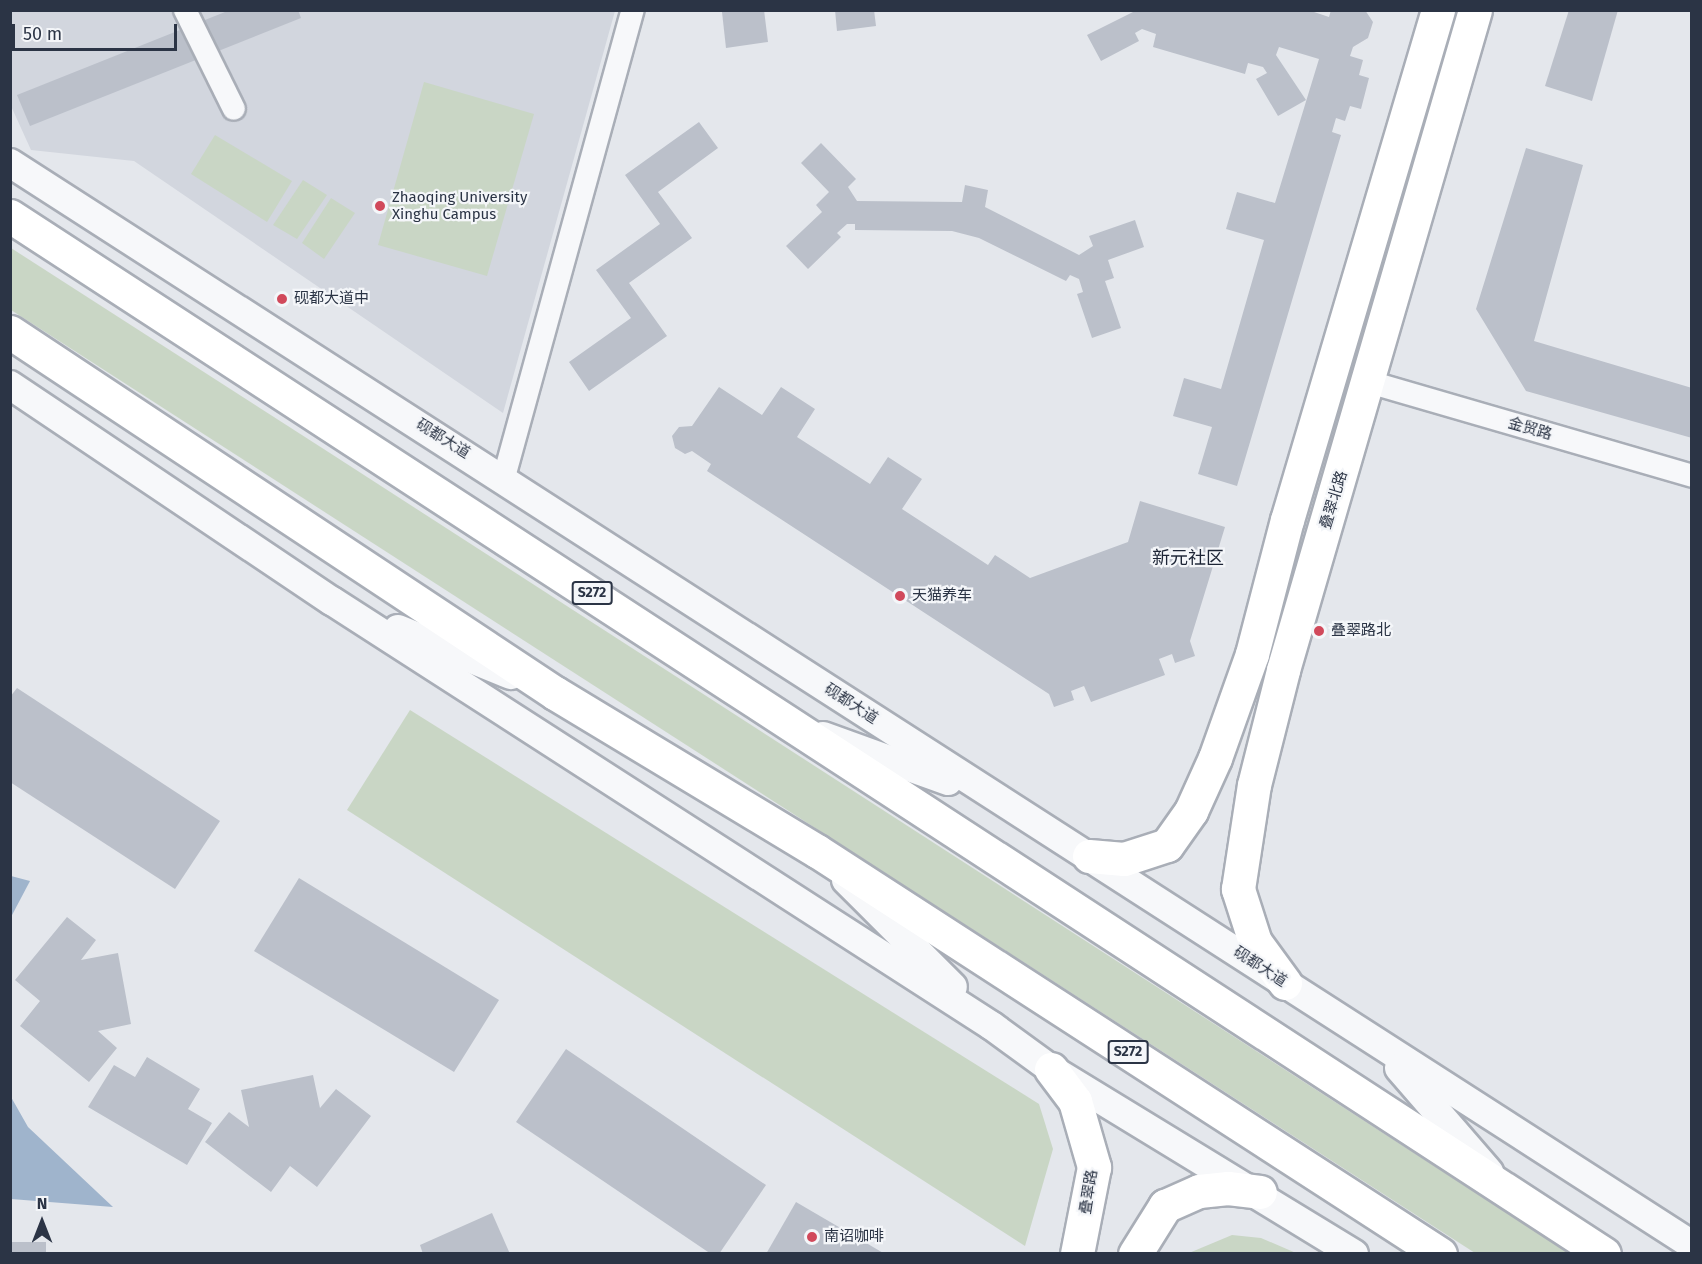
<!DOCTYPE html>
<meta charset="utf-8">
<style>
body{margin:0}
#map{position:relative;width:1702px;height:1264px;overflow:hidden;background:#e4e7ec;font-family:"Fira Sans","Noto Sans SC",sans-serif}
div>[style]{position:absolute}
.built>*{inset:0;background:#d2d6de}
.green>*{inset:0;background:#c9d6c5}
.water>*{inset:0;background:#9fb4cc}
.building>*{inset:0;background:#bbc0ca}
.roads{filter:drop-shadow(2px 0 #a9aeb7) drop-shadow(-2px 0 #a9aeb7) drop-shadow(0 2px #a9aeb7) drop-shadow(0 -2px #a9aeb7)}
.minor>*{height:22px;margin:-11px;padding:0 11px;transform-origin:11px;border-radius:11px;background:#f7f8fa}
.tertiary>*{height:28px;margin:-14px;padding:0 14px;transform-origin:14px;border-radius:14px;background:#f7f8fa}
.secondary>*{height:33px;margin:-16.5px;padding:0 16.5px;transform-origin:16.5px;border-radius:16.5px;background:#fff}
.primary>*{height:33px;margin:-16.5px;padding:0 16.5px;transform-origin:16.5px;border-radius:16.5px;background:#fff}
.dots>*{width:16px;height:16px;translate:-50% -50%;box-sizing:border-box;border:3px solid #f4f6f9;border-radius:50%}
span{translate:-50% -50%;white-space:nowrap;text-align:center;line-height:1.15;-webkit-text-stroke:4.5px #f4f6f9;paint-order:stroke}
.shield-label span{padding:2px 4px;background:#f4f6f9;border:2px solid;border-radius:4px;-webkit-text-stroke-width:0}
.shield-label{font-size:14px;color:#2b3445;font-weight:700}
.poi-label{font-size:15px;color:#2b3445}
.left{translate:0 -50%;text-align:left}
.street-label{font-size:15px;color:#2b3445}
.quarter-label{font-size:18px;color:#1d2536}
.frame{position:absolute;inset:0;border:12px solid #2b3445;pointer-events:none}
.north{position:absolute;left:12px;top:1192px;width:60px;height:60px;-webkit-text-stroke:4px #f4f6f9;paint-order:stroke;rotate:0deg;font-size:16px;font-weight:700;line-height:24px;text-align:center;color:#2b3445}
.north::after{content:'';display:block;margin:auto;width:21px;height:27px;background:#2b3445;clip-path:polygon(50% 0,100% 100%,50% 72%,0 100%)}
.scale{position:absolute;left:12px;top:24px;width:165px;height:27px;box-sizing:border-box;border:3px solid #2b3445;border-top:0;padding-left:8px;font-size:18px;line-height:21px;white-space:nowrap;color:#2b3445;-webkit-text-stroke:4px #f4f6f9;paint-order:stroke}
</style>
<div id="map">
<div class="built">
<i style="clip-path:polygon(10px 11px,615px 11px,503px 413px,134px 161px,31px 150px,11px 106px)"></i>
</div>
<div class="green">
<i style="clip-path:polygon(424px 82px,534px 114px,487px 276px,378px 245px)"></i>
<i style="clip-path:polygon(215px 135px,292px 181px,267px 222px,191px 174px)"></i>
<i style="clip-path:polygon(303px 180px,327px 195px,297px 239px,273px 225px)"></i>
<i style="clip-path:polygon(331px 198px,355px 213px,324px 259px,302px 243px)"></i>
<i style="clip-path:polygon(11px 248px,333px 455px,1569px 1253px,1475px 1253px,11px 310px)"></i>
<i style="clip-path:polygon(410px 710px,1039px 1104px,1053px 1149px,1025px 1246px,347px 810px)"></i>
<i style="clip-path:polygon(1232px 1235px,1261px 1238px,1296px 1253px,1189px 1253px)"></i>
</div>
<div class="water">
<i style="clip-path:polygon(11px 876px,30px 881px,11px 917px,10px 876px)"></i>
<i style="clip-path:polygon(11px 1097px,28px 1127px,113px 1207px,11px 1199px)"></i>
</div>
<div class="building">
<i style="clip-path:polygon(230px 10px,298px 10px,301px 18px,30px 126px,17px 95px)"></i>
<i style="clip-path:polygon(764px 10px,768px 42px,726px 48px,722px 12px)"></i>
<i style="clip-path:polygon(835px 10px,874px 10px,876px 26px,837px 31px)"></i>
<i style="clip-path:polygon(1137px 10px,1308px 10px,1329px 17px,1331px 10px,1365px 10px,1373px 22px,1368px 38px,1353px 47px,1350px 56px,1363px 60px,1359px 75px,1369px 78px,1361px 109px,1350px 106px,1345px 121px,1336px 118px,1332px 132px,1341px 135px,1237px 486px,1198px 474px,1212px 427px,1173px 416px,1184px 378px,1221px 389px,1264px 240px,1226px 229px,1237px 192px,1275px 203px,1319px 59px,1279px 47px,1276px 55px,1306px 100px,1278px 116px,1256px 79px,1267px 73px,1263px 67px,1248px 63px,1245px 74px,1153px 47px,1156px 34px,1142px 29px,1135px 33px,1139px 41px,1101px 61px,1087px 35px)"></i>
<i style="clip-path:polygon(1569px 10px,1618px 10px,1592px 101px,1545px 86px)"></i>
<i style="clip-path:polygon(699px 122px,718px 148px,658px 192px,692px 238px,629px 283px,667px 336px,589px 391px,569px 362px,631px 318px,596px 270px,660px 224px,625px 175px)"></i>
<i style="clip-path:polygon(821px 143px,856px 179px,848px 187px,857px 201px,962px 202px,965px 185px,988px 190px,985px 207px,1079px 255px,1093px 246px,1089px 236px,1135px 220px,1144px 247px,1108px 260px,1114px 278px,1105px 281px,1121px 328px,1092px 338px,1077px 294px,1083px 292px,1079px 279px,1070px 275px,1066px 281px,979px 238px,952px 231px,855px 230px,855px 224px,847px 224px,837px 233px,841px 237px,808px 269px,786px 246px,822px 212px,816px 205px,829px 192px,801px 163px)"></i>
<i style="clip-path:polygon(1526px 148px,1583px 165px,1534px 341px,1692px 388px,1692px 438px,1526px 391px,1476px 309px)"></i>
<i style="clip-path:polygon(719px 387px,762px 415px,781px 387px,815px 409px,797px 437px,870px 484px,888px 457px,922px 479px,902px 509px,988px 565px,995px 555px,1030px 578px,1128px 542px,1140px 501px,1225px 527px,1190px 641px,1195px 656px,1175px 663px,1172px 654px,1159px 659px,1165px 675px,1091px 702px,1084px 686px,1071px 691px,1074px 700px,1054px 707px,1049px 694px,707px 471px,711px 464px,692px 451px,685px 454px,675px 448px,672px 436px,679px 427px,692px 426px)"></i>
<i style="clip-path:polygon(17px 688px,220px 821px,175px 889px,10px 782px,10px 697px)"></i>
<i style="clip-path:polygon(299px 878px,499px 1000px,454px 1072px,254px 951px)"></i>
<i style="clip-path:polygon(67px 917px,96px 940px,81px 960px,118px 953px,131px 1024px,98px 1031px,117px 1048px,89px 1082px,20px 1026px,40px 1001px,15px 980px)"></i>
<i style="clip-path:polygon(566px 1049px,766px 1185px,719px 1254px,711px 1254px,516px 1122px)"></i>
<i style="clip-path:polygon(147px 1057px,200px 1089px,188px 1109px,212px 1123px,187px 1165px,88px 1107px,114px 1065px,135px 1077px)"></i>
<i style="clip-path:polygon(313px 1075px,320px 1108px,336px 1089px,371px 1116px,317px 1187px,290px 1166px,271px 1192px,205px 1142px,229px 1112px,249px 1127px,241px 1090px)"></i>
<i style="clip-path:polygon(796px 1202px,885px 1254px,766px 1254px)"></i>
<i style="clip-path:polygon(492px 1213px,510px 1254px,423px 1254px,420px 1245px)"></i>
<i style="clip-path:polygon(10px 1242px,46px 1242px,46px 1254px,10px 1254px)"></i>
</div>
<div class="roads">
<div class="minor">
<i style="left:185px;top:10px;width:110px;rotate:63.7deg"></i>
<i style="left:1369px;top:382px;width:336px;rotate:16.2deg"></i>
<i style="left:504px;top:477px;width:484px;rotate:-74.6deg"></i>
</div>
<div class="tertiary">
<i style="left:10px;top:163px;width:2000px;rotate:32.75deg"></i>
<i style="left:10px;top:385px;width:388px;rotate:33.9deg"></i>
<i style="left:332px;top:601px;width:785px;rotate:32.78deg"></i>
<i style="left:992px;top:1026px;width:73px;rotate:36.1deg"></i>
<i style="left:1051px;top:1069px;width:355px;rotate:31.4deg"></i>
<i style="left:398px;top:629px;width:122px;rotate:22.2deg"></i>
<i style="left:823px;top:736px;width:133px;rotate:19.8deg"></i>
<i style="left:846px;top:880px;width:151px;rotate:45deg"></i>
<i style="left:1399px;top:1068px;width:138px;rotate:49.1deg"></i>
</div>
<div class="secondary">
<i style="left:1089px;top:856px;width:35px;rotate:5deg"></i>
<i style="left:1124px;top:859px;width:45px;rotate:-18deg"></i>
<i style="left:1167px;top:845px;width:42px;rotate:-54.8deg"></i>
<i style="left:1191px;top:811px;width:58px;rotate:-65.6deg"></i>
<i style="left:1215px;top:758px;width:110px;rotate:-70.4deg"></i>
<i style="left:1252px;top:654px;width:138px;rotate:-75.4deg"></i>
<i style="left:1287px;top:520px;width:532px;rotate:-73.51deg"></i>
<i style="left:1285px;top:983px;width:51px;rotate:-126.2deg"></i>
<i style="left:1255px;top:942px;width:56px;rotate:-107.8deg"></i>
<i style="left:1238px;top:889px;width:105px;rotate:-81.3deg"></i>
<i style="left:1254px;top:785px;width:119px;rotate:-75.8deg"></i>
<i style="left:1283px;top:670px;width:687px;rotate:-73.78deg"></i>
<i style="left:1051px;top:1069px;width:40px;rotate:53deg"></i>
<i style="left:1075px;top:1101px;width:69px;rotate:73.9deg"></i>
<i style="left:1094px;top:1167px;width:89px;rotate:101.1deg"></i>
<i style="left:1135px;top:1254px;width:57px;rotate:-58deg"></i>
<i style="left:1165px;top:1206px;width:37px;rotate:-24deg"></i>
<i style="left:1199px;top:1191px;width:29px;rotate:-6deg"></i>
<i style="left:1228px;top:1188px;width:32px;rotate:7deg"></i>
</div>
<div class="primary">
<i style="left:10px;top:216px;width:1902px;rotate:33.07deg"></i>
<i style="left:10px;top:332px;width:654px;rotate:33.52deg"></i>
<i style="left:555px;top:693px;width:306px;rotate:31.1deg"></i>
<i style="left:817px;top:851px;width:742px;rotate:32.9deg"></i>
</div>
</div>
<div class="dots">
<i style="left:380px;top:206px;background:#d1495b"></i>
<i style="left:282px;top:299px;background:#d1495b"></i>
<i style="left:900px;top:596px;background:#d1495b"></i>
<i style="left:1319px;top:631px;background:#d1495b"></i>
<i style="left:812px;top:1237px;background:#d1495b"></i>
</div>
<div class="shield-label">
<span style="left:592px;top:593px">S272</span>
<span style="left:1128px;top:1052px">S272</span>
</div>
<div class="poi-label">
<span class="left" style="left:392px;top:206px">Zhaoqing University<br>Xinghu Campus</span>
<span class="left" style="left:294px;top:299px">砚都大道中</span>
<span class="left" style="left:912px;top:596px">天猫养车</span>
<span class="left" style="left:1331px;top:631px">叠翠路北</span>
<span class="left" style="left:824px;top:1237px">南诏咖啡</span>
</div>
<div class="street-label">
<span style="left:1530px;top:429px;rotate:16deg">金贸路</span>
<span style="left:443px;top:439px;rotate:32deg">砚都大道</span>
<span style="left:1334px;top:500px;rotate:-73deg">叠翠北路</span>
<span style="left:851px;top:704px;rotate:33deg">砚都大道</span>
<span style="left:1260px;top:967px;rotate:33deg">砚都大道</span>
<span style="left:1089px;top:1192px;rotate:-81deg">叠翠路</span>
</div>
<div class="quarter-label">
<span style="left:1188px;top:558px">新元社区</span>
</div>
<div class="frame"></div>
<div class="north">N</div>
<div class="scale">50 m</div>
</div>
